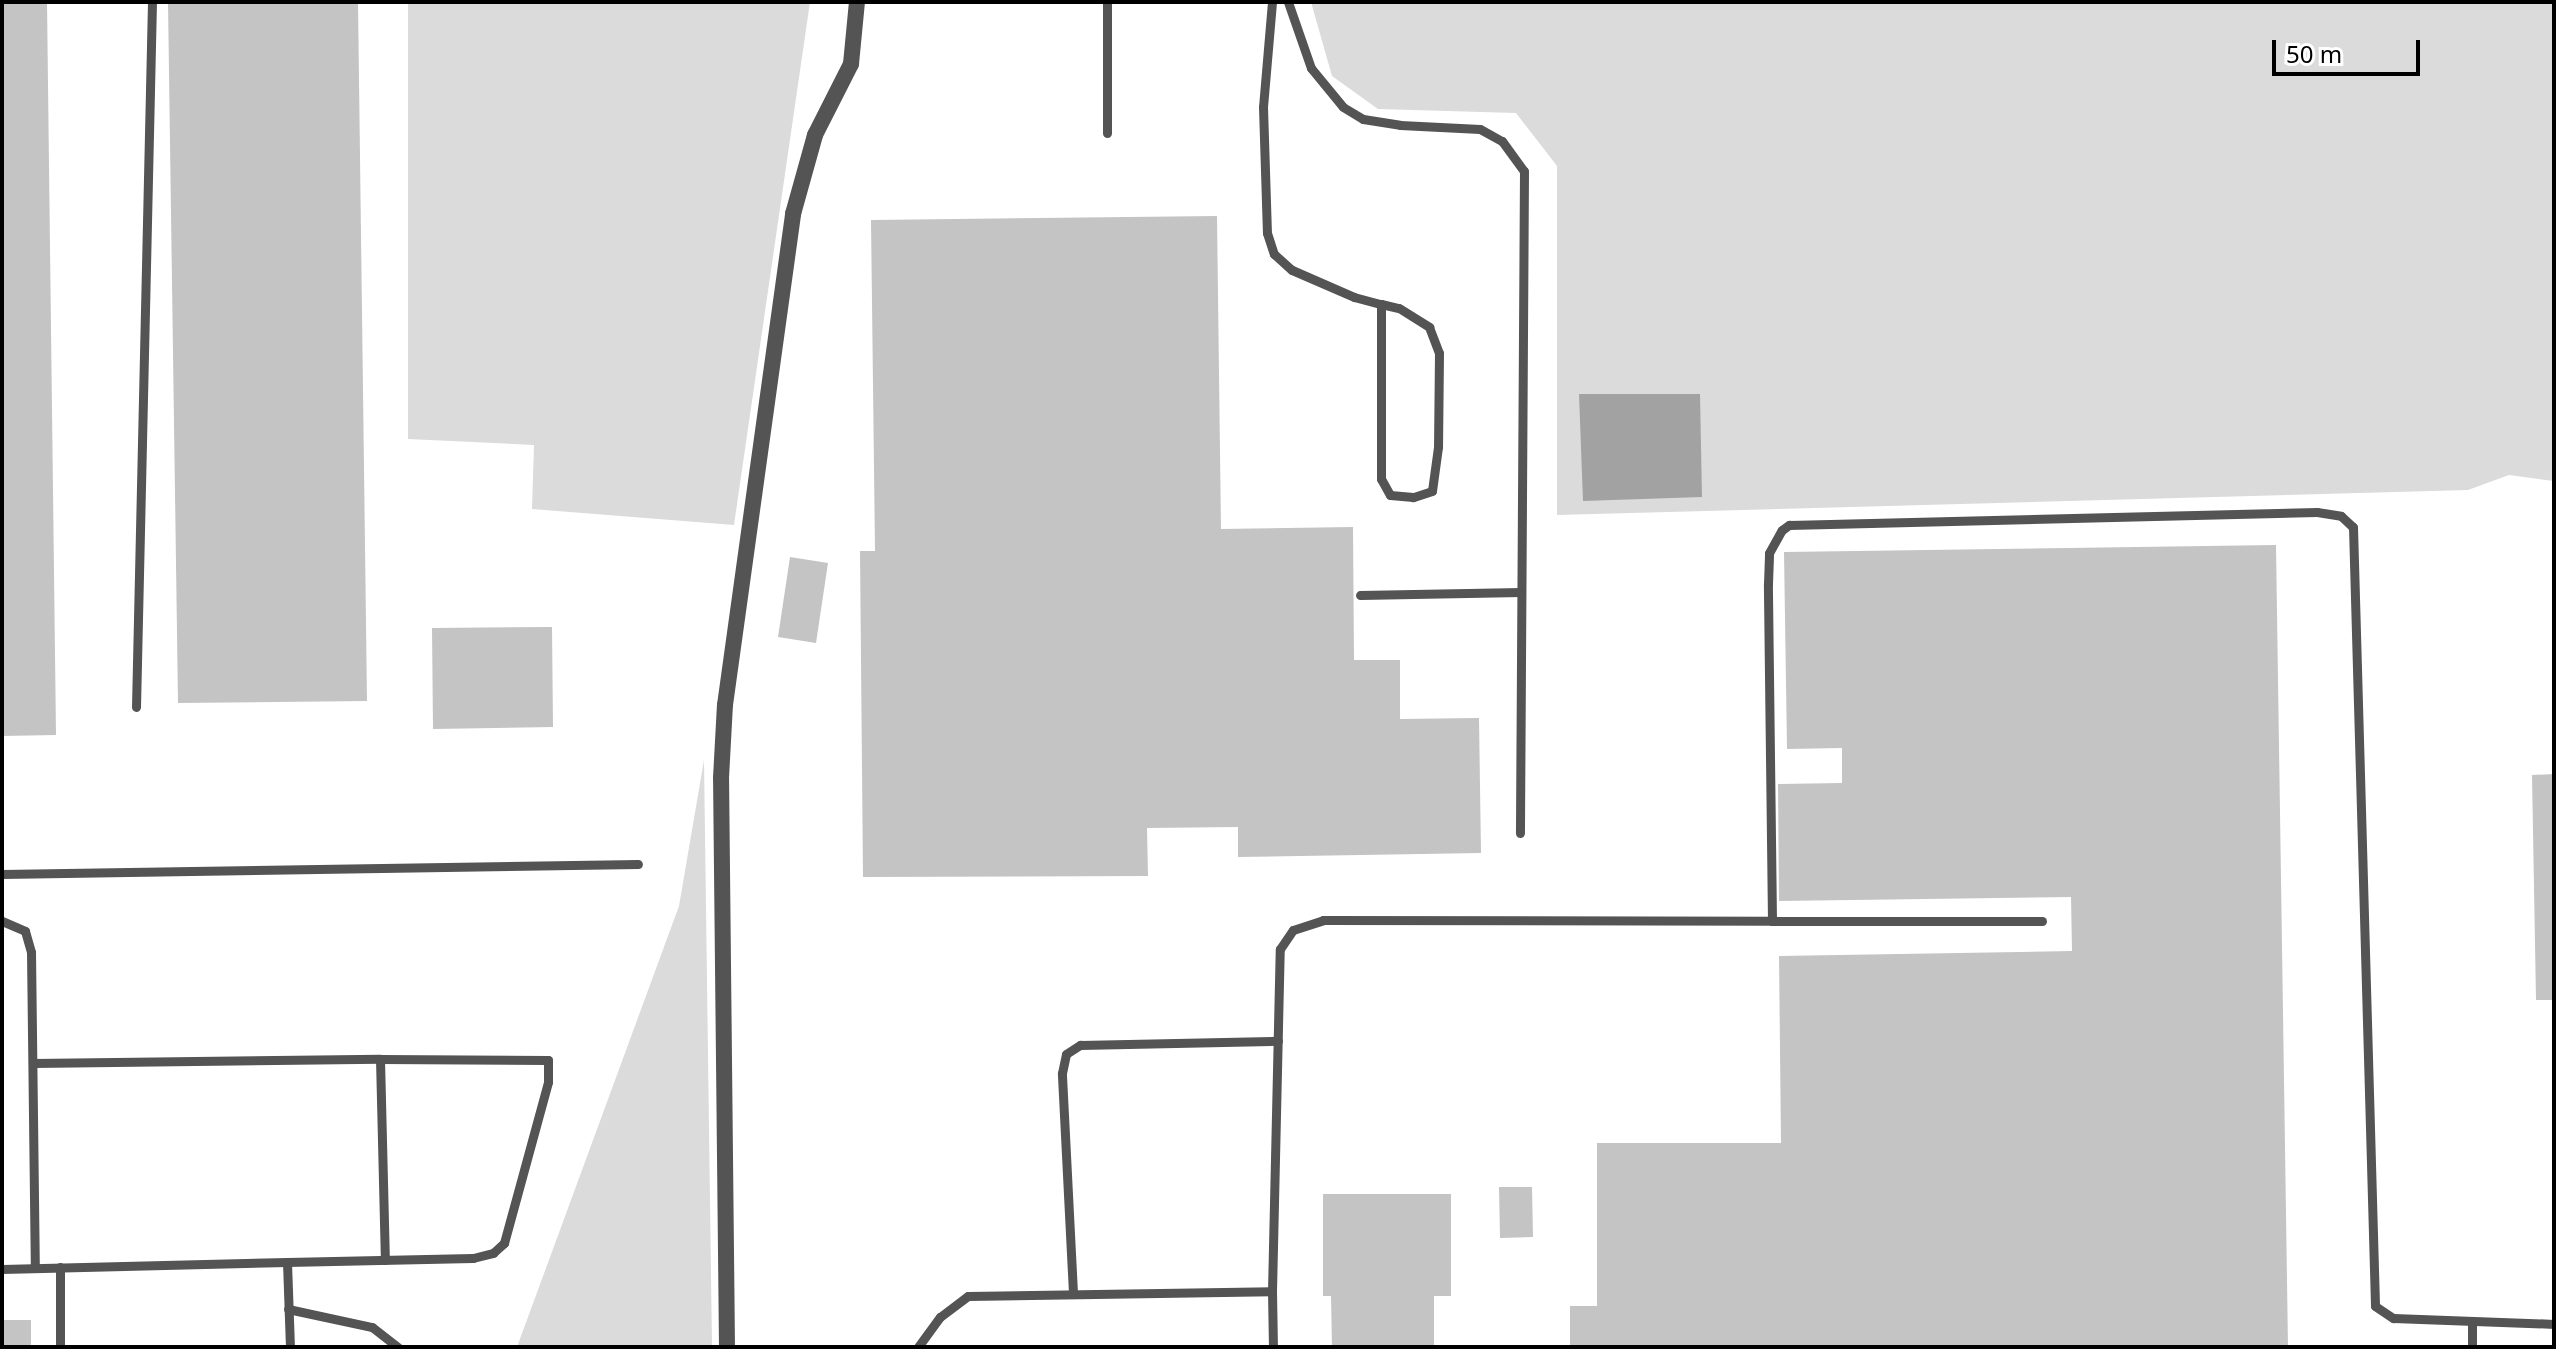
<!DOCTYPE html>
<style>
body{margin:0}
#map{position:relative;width:2556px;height:1349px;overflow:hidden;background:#fff;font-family:"Noto Sans",sans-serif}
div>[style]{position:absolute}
.green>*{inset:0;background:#dbdbdb}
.water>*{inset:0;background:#a2a2a2}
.building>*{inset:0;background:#c4c4c4}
.service>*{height:9px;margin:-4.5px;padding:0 4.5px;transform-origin:4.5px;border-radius:4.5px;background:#545454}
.minor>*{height:16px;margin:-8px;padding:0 8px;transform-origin:8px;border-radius:8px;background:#545454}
span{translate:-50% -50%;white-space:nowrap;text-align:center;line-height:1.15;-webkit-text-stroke:7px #fff;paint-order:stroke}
.frame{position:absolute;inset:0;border:4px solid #000;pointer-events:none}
.scale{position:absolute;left:2272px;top:40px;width:148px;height:36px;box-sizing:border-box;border:4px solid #000;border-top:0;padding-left:10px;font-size:24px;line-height:28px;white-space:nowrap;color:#000;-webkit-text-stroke:6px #fff;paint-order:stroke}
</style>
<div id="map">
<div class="green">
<i style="clip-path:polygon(408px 2px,810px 2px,734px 525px,532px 509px,534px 445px,408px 439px)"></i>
<i style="clip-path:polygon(1311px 2px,2554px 2px,2554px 481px,2509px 475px,2468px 490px,1557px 515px,1557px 166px,1516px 113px,1378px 109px,1332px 76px)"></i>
<i style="clip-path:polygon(704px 760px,712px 1347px,517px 1347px,679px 906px)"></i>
</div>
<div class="water">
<i style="clip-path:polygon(1579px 394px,1700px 394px,1702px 497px,1583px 501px)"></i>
</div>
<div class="building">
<i style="clip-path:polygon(2px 2px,47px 2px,56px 735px,2px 736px)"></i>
<i style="clip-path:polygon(168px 2px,358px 2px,367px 701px,178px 703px)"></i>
<i style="clip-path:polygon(1217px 216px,1221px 529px,1353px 527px,1354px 660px,1400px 660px,1400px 719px,1479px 718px,1481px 853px,1238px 857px,1238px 827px,1147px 828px,1148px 876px,863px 877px,860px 551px,875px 551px,871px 220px)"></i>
<i style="clip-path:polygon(2276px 545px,2288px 1347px,1570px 1347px,1570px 1306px,1597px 1306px,1597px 1143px,1781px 1143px,1779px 956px,2072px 951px,2071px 897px,1779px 901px,1778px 784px,1842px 783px,1842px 748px,1787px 749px,1784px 552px)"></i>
<i style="clip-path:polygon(790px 557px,828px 563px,816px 643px,778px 637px)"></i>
<i style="clip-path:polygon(552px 627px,553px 727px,433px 729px,432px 628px)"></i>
<i style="clip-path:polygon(2554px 774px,2554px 1000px,2536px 1000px,2532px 775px)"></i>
<i style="clip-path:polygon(1499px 1187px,1532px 1187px,1533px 1237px,1500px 1238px)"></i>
<i style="clip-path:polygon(1323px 1194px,1451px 1194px,1451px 1296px,1434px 1296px,1434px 1347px,1332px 1347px,1331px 1296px,1323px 1296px)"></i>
<i style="clip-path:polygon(2px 1320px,31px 1320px,31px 1347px,2px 1347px)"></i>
</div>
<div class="service">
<i style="left:1272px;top:2px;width:105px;rotate:94.9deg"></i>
<i style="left:1263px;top:107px;width:126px;rotate:88.2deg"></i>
<i style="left:1267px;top:233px;width:22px;rotate:72deg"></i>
<i style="left:1274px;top:254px;width:24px;rotate:42deg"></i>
<i style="left:1292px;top:270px;width:68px;rotate:23.5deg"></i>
<i style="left:1354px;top:297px;width:28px;rotate:15deg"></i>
<i style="left:1381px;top:304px;width:18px;rotate:13deg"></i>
<i style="left:1399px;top:308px;width:36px;rotate:32deg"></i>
<i style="left:1429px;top:327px;width:28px;rotate:69deg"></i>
<i style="left:1439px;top:353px;width:94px;rotate:90.6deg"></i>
<i style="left:1438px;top:447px;width:44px;rotate:97.8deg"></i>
<i style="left:1432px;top:491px;width:20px;rotate:162deg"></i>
<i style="left:1413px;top:497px;width:23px;rotate:-175deg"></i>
<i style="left:1390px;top:495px;width:18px;rotate:-119deg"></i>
<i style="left:1381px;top:479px;width:175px;rotate:-90deg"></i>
<i style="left:1288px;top:2px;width:70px;rotate:70.8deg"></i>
<i style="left:1311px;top:68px;width:50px;rotate:50.6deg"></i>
<i style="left:1343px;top:107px;width:23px;rotate:31deg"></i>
<i style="left:1363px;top:119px;width:37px;rotate:9deg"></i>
<i style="left:1400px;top:125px;width:80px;rotate:2.9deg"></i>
<i style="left:1480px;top:129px;width:25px;rotate:29deg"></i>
<i style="left:1502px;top:141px;width:37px;rotate:54deg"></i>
<i style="left:1524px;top:171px;width:662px;rotate:90.35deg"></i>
<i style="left:1107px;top:133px;width:131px;rotate:-90deg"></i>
<i style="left:1360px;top:595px;width:161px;rotate:-1.1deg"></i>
<i style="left:136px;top:707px;width:705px;rotate:-88.7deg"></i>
<i style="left:2px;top:874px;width:636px;rotate:-0.9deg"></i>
<i style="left:2px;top:921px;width:25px;rotate:23deg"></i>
<i style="left:25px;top:931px;width:22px;rotate:74deg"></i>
<i style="left:31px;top:952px;width:316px;rotate:89.3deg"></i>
<i style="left:1772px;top:921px;width:270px"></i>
<i style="left:33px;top:1063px;width:347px;rotate:-0.7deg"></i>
<i style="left:380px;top:1059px;width:201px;rotate:88.6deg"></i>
<i style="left:287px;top:1262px;width:186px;rotate:-1.2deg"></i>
<i style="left:473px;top:1258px;width:21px;rotate:-14deg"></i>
<i style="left:493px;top:1253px;width:15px;rotate:-42deg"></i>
<i style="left:504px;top:1243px;width:167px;rotate:-74.7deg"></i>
<i style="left:548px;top:1082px;width:22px;rotate:-90deg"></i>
<i style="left:548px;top:1060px;width:168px;rotate:-179.7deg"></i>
<i style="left:60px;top:1267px;width:80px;rotate:90deg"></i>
<i style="left:2px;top:1269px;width:285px;rotate:-1.4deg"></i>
<i style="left:287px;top:1262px;width:85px;rotate:88deg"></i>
<i style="left:1272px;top:1291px;width:56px;rotate:89deg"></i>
<i style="left:1073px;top:1293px;width:220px;rotate:-92.9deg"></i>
<i style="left:1062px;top:1073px;width:19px;rotate:-78deg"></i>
<i style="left:1066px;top:1054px;width:17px;rotate:-33deg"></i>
<i style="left:1080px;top:1045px;width:198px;rotate:-1.2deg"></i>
<i style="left:288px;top:1309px;width:86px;rotate:12.1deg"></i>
<i style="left:372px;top:1327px;width:33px;rotate:38deg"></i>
<i style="left:918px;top:1347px;width:37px;rotate:-54deg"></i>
<i style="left:940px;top:1317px;width:35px;rotate:-37deg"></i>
<i style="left:968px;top:1296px;width:304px;rotate:-0.9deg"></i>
<i style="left:1272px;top:1291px;width:342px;rotate:-88.7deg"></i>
<i style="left:1280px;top:949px;width:23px;rotate:-56deg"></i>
<i style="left:1293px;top:930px;width:32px;rotate:-18deg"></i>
<i style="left:1323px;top:920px;width:449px;rotate:0.1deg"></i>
<i style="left:1772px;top:921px;width:337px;rotate:-90.7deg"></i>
<i style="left:1768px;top:584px;width:31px;rotate:-88deg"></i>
<i style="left:1769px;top:553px;width:26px;rotate:-61deg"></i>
<i style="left:1782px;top:530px;width:9px;rotate:-36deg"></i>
<i style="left:1789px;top:525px;width:528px;rotate:-1.41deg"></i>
<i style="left:2317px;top:512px;width:24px;rotate:9deg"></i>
<i style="left:2341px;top:516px;width:16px;rotate:43deg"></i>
<i style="left:2353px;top:527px;width:779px;rotate:88.38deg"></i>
<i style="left:2375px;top:1306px;width:22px;rotate:34deg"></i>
<i style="left:2393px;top:1318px;width:161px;rotate:2.1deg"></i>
<i style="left:2472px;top:1347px;width:26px;rotate:-90deg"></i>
</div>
<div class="minor">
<i style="left:727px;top:1347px;width:569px;rotate:-90.6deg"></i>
<i style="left:721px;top:778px;width:73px;rotate:-86.9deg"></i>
<i style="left:725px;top:705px;width:496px;rotate:-82.1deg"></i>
<i style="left:793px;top:214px;width:82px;rotate:-74.4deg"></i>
<i style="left:815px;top:135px;width:80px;rotate:-63.1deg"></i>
<i style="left:851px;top:64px;width:62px;rotate:-84.5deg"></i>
</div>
<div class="frame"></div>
<div class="scale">50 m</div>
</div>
